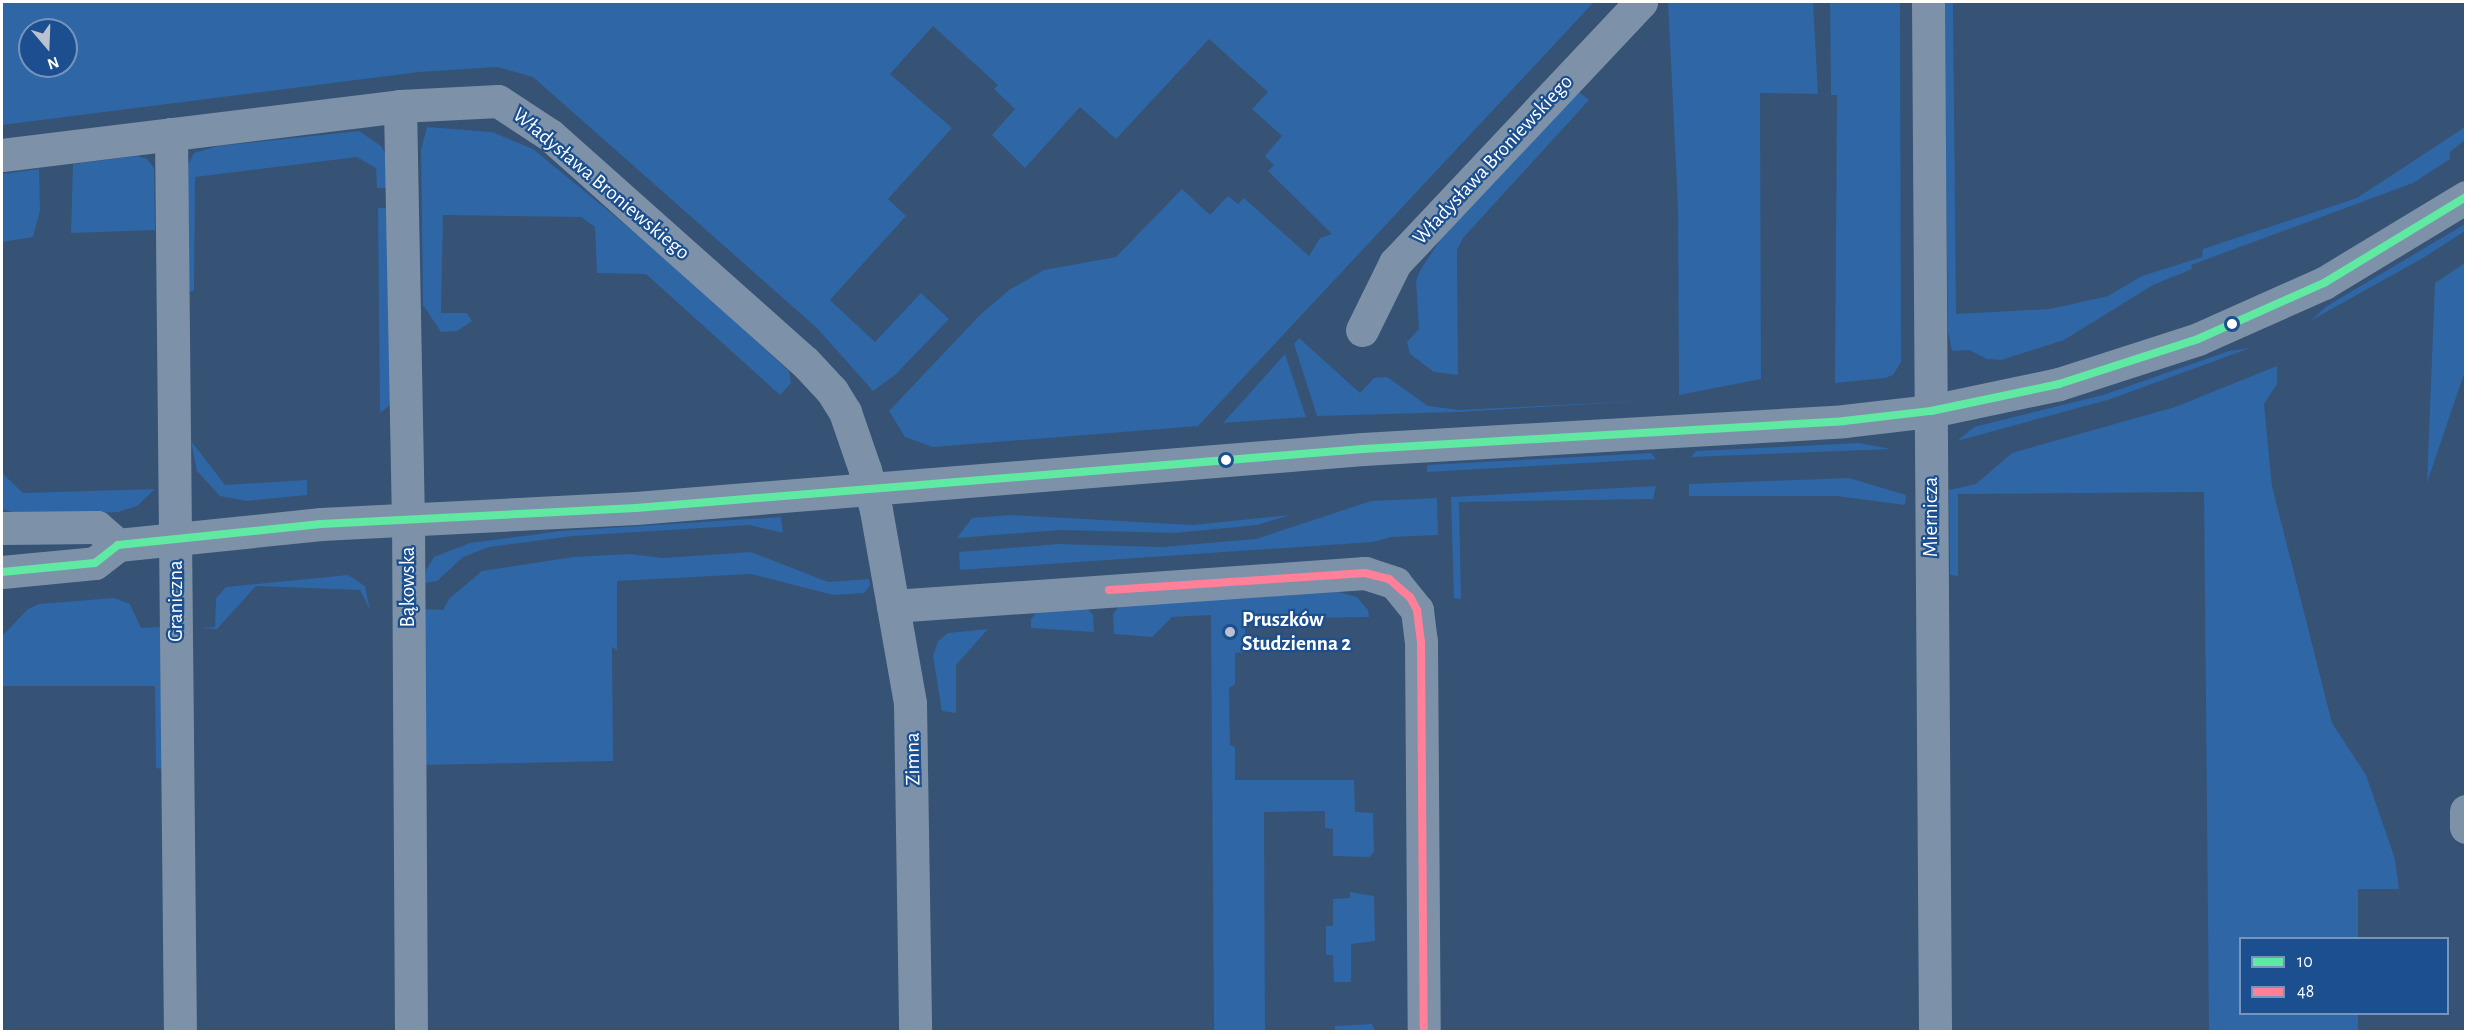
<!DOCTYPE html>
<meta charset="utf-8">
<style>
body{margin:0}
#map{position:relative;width:2467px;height:1033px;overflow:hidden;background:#365274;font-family:"Alegreya Sans",sans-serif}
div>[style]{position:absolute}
.green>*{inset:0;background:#2f66a5}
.minor>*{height:33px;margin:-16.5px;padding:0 16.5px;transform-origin:16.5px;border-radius:16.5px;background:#7d92a8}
.tertiary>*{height:33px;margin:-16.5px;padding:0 16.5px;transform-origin:16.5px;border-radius:16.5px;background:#7d92a8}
.bus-1>*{height:8px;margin:-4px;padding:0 4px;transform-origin:4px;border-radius:4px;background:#60e9a3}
.bus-2>*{height:8px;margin:-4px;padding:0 4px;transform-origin:4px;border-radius:4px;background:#ff8098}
.dots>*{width:16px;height:16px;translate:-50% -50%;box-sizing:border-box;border:3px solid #1b4f8f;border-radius:50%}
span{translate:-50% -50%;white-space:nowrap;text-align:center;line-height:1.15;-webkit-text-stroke:4.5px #1b4f8f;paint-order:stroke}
.street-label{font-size:21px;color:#fff}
.poi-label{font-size:21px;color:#fff;font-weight:700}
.left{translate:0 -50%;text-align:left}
.frame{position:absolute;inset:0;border:3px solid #fff;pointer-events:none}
.legend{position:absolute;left:2239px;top:937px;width:210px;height:78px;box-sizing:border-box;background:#1b4f8f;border:2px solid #7695bc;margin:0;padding:8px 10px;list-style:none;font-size:18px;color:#fff}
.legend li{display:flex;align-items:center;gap:12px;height:30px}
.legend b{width:30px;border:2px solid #7695bc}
.north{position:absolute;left:18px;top:18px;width:60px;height:60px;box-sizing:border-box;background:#1b4f8f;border:2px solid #7695bc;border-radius:50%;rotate:161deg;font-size:16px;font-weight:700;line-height:24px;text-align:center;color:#fff}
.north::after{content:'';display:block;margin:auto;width:21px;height:27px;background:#b9c2ce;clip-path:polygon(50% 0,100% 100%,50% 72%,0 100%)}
</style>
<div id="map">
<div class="green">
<i style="clip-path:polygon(evenodd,2px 2px,1594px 2px,1198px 426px,933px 447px,905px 437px,889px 411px,980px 315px,1009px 290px,1044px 270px,1116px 257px,1182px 189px,1210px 215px,1228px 196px,1238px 204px,1244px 198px,1309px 256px,1320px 238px,1332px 234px,1268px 171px,1274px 165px,1265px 156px,1282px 136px,1252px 109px,1268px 92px,1209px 39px,1116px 139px,1080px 107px,1025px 168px,992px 135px,1015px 109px,994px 89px,998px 85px,933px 26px,890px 74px,952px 128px,888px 199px,906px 216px,830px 300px,875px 342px,921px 293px,949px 319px,895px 375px,873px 391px,817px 328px,533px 77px,497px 67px,419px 72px,2px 125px,2px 2px,30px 30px,66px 30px,66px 66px,30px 66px,30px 30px)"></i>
<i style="clip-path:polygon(1668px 2px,1813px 2px,1818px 94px,1760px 93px,1761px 379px,1679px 395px,1678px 207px)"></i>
<i style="clip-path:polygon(1830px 2px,1900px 2px,1901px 362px,1893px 375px,1885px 378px,1835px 383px,1837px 95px,1831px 95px)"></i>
<i style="clip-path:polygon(1944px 2px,1953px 2px,1956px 314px,2050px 309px,2108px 296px,2142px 276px,2202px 257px,2203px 249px,2357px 198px,2465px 127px,2465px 140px,2450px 152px,2450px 159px,2413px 183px,2191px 265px,2192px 269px,2153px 285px,2064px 340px,2001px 360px,1987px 359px,1969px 350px,1952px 351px,1948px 331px)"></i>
<i style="clip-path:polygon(1579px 92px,1589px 100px,1463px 238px,1457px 250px,1458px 375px,1434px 372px,1410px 354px,1407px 342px,1419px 329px,1416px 281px,1421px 269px,1443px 236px)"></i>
<i style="clip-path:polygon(427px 127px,492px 132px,533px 149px,667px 259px,789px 371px,791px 383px,780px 395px,646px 274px,597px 273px,595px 227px,581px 217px,443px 215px,441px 313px,467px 313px,472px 321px,457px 331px,441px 332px,423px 305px,421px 150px)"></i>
<i style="clip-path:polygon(359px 131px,381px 146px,388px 158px,389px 188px,377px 188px,376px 168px,357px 157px,195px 177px,194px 291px,188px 292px,188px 165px,194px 153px,218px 146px)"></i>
<i style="clip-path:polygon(137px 156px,147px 159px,154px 168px,155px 230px,71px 233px,73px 164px)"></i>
<i style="clip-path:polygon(39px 169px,40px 211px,33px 237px,2px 242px,2px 174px)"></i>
<i style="clip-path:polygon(378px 208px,389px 208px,390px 405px,380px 413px)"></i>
<i style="clip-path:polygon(2465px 224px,2465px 231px,2423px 258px,2310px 321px,2327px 306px)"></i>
<i style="clip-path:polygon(2465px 263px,2465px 371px,2427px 483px,2435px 283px)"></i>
<i style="clip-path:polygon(1299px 338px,1360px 393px,1374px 378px,1387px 377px,1428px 406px,1460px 410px,1660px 400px,1459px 412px,1317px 416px,1294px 344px)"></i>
<i style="clip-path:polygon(2250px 348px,2111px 399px,1957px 441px,1974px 427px,2103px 395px,2229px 351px)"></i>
<i style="clip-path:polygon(1285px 354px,1306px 417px,1223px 423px)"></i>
<i style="clip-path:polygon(2277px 366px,2277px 384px,2264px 404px,2272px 486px,2332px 723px,2366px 775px,2395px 859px,2399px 889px,2358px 889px,2358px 938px,2240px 938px,2240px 1014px,2358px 1014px,2358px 1031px,2209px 1031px,2204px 492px,1958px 494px,1958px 576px,1950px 575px,1949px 490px,1976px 484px,2012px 453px,2175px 407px)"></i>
<i style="clip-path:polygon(191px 441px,225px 485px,307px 480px,307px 495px,247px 501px,220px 496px,197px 471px)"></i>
<i style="clip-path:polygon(1859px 443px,1891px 449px,1691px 457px,1696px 451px)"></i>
<i style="clip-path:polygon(1651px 453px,1656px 459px,1427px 472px,1427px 465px)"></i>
<i style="clip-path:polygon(2px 473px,23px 493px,155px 489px,137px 506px,118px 512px,31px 517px,2px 509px)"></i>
<i style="clip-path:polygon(1849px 478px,1906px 495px,1905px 505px,1836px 496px,1689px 496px,1689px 484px)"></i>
<i style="clip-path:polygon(1656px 486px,1653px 499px,1459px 502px,1461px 599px,1454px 598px,1451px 497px)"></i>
<i style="clip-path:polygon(1437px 498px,1438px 535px,1391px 537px,1373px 542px,960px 570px,959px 552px,1058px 544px,1162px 547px,1256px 539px,1371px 501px)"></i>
<i style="clip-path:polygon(1010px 515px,1193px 525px,1290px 515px,1257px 525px,1175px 533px,1060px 530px,957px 538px,972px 518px)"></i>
<i style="clip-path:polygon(781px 517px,783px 533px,750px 525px,573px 536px,489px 547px,463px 557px,437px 581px,425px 583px,426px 570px,434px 557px,470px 543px,561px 531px)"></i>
<i style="clip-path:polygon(751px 552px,828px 582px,869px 579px,870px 586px,864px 593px,833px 595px,751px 574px,617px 581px,617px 650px,612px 647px,613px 761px,422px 765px,425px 609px,443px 610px,449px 599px,482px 571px,573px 557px,629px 554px,663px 558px)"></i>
<i style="clip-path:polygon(348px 575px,365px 586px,370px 610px,360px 590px,256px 586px,217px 629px,200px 628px,215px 627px,216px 598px,226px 587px)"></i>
<i style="clip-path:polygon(1339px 592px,1357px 597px,1368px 610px,1369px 617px,1245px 619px,1245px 652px,1235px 653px,1235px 684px,1229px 688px,1230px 745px,1235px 747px,1235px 780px,1354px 780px,1355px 812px,1373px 813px,1374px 852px,1369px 857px,1333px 856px,1333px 829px,1325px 828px,1325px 811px,1264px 812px,1265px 1031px,1214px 1031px,1211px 615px,1172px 617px,1152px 637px,1114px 634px,1113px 614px,1119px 606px)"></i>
<i style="clip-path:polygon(114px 598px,130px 604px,141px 628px,160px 627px,162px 769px,156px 768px,155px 686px,2px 686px,2px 636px,28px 609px,39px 604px)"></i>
<i style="clip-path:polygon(1087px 608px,1093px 615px,1094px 632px,1031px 628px,1031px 619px,1037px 612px)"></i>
<i style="clip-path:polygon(988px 629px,956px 665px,956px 713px,942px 711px,933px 656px,938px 641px,948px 633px)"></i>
<i style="clip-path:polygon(1350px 892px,1374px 896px,1375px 941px,1351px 944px,1351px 982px,1334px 982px,1333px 955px,1326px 955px,1326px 926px,1333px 926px,1333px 899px,1350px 898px)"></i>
<i style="clip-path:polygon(1372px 1024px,1375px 1031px,1335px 1031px,1335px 1026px)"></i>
</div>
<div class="minor">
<i style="left:1928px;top:2px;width:1030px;rotate:89.61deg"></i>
<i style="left:400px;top:106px;width:411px;rotate:88.9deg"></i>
<i style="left:408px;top:517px;width:515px;rotate:89.67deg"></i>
<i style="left:171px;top:134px;width:898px;rotate:89.43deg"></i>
<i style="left:2px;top:155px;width:401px;rotate:-7deg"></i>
<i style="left:400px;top:106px;width:98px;rotate:-2.9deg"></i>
<i style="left:498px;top:101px;width:62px;rotate:33.2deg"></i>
<i style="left:550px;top:135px;width:341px;rotate:41.7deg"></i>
<i style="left:805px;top:362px;width:40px;rotate:47deg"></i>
<i style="left:832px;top:391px;width:25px;rotate:58deg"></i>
<i style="left:845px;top:412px;width:61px;rotate:71deg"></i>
<i style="left:865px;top:470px;width:41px;rotate:74.6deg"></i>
<i style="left:876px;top:510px;width:196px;rotate:80deg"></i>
<i style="left:910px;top:703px;width:329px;rotate:89.1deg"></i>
<i style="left:1362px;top:330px;width:75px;rotate:-63.8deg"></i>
<i style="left:1395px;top:263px;width:359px;rotate:-46.7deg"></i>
<i style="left:893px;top:606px;width:473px;rotate:-4deg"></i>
<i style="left:1365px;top:573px;width:32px;rotate:18deg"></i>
<i style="left:1395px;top:583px;width:35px;rotate:51deg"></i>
<i style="left:1417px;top:610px;width:31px;rotate:83deg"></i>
<i style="left:1421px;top:641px;width:391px;rotate:89.6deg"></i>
<i style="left:2466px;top:811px;width:16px;rotate:90deg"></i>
</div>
<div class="tertiary">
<i style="left:2px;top:528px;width:95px;rotate:-0.6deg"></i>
<i style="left:97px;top:527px;width:28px;rotate:41deg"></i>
<i style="left:2px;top:572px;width:93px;rotate:-5.5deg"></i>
<i style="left:95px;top:563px;width:29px;rotate:-38deg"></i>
<i style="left:118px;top:545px;width:204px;rotate:-5.9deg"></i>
<i style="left:321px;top:524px;width:315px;rotate:-2.9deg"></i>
<i style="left:636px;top:508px;width:729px;rotate:-4.64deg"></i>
<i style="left:1363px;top:449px;width:482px;rotate:-3.3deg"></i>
<i style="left:1844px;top:421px;width:88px;rotate:-6.6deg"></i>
<i style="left:1931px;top:411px;width:131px;rotate:-11.9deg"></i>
<i style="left:2059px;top:384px;width:146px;rotate:-17.9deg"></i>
<i style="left:2198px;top:339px;width:138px;rotate:-24deg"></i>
<i style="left:2324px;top:283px;width:166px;rotate:-31.2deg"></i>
</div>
<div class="bus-1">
<i style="left:2px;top:572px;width:93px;rotate:-5.5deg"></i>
<i style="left:95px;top:563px;width:29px;rotate:-38deg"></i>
<i style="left:118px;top:545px;width:204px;rotate:-5.9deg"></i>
<i style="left:321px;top:524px;width:315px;rotate:-2.9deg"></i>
<i style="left:636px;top:508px;width:729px;rotate:-4.64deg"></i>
<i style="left:1363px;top:449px;width:482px;rotate:-3.3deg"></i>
<i style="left:1844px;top:421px;width:88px;rotate:-6.6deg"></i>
<i style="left:1931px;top:411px;width:131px;rotate:-11.9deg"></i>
<i style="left:2059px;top:384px;width:146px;rotate:-17.9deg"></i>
<i style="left:2198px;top:339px;width:138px;rotate:-24deg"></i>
<i style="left:2324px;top:283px;width:166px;rotate:-31.2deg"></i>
</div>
<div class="bus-2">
<i style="left:1109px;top:590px;width:257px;rotate:-3.8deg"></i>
<i style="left:1365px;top:573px;width:25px;rotate:14deg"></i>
<i style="left:1389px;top:579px;width:28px;rotate:41deg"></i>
<i style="left:1410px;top:597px;width:15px;rotate:62deg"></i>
<i style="left:1417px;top:610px;width:31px;rotate:83deg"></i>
<i style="left:1421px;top:641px;width:391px;rotate:89.6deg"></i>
</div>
<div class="dots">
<i style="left:2232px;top:324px;background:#fff"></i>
<i style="left:1226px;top:460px;background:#fff"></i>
<i style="left:1230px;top:632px;background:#b9c2ce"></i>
</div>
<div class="street-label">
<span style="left:1493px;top:160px;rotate:-47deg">Władysława Broniewskiego</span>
<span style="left:601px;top:184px;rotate:40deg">Władysława Broniewskiego</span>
<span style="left:1931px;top:517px;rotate:-90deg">Miernicza</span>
<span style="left:408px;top:587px;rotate:-90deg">Bąkowska</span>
<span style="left:176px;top:601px;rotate:-90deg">Graniczna</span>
<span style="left:913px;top:759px;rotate:-91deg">Zimna</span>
</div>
<div class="poi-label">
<span class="left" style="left:1242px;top:632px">Pruszków<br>Studzienna 2</span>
</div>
<div class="frame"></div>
<ul class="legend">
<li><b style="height:8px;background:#60e9a3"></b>10</li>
<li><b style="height:8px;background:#ff8098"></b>48</li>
</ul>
<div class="north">N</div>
</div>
